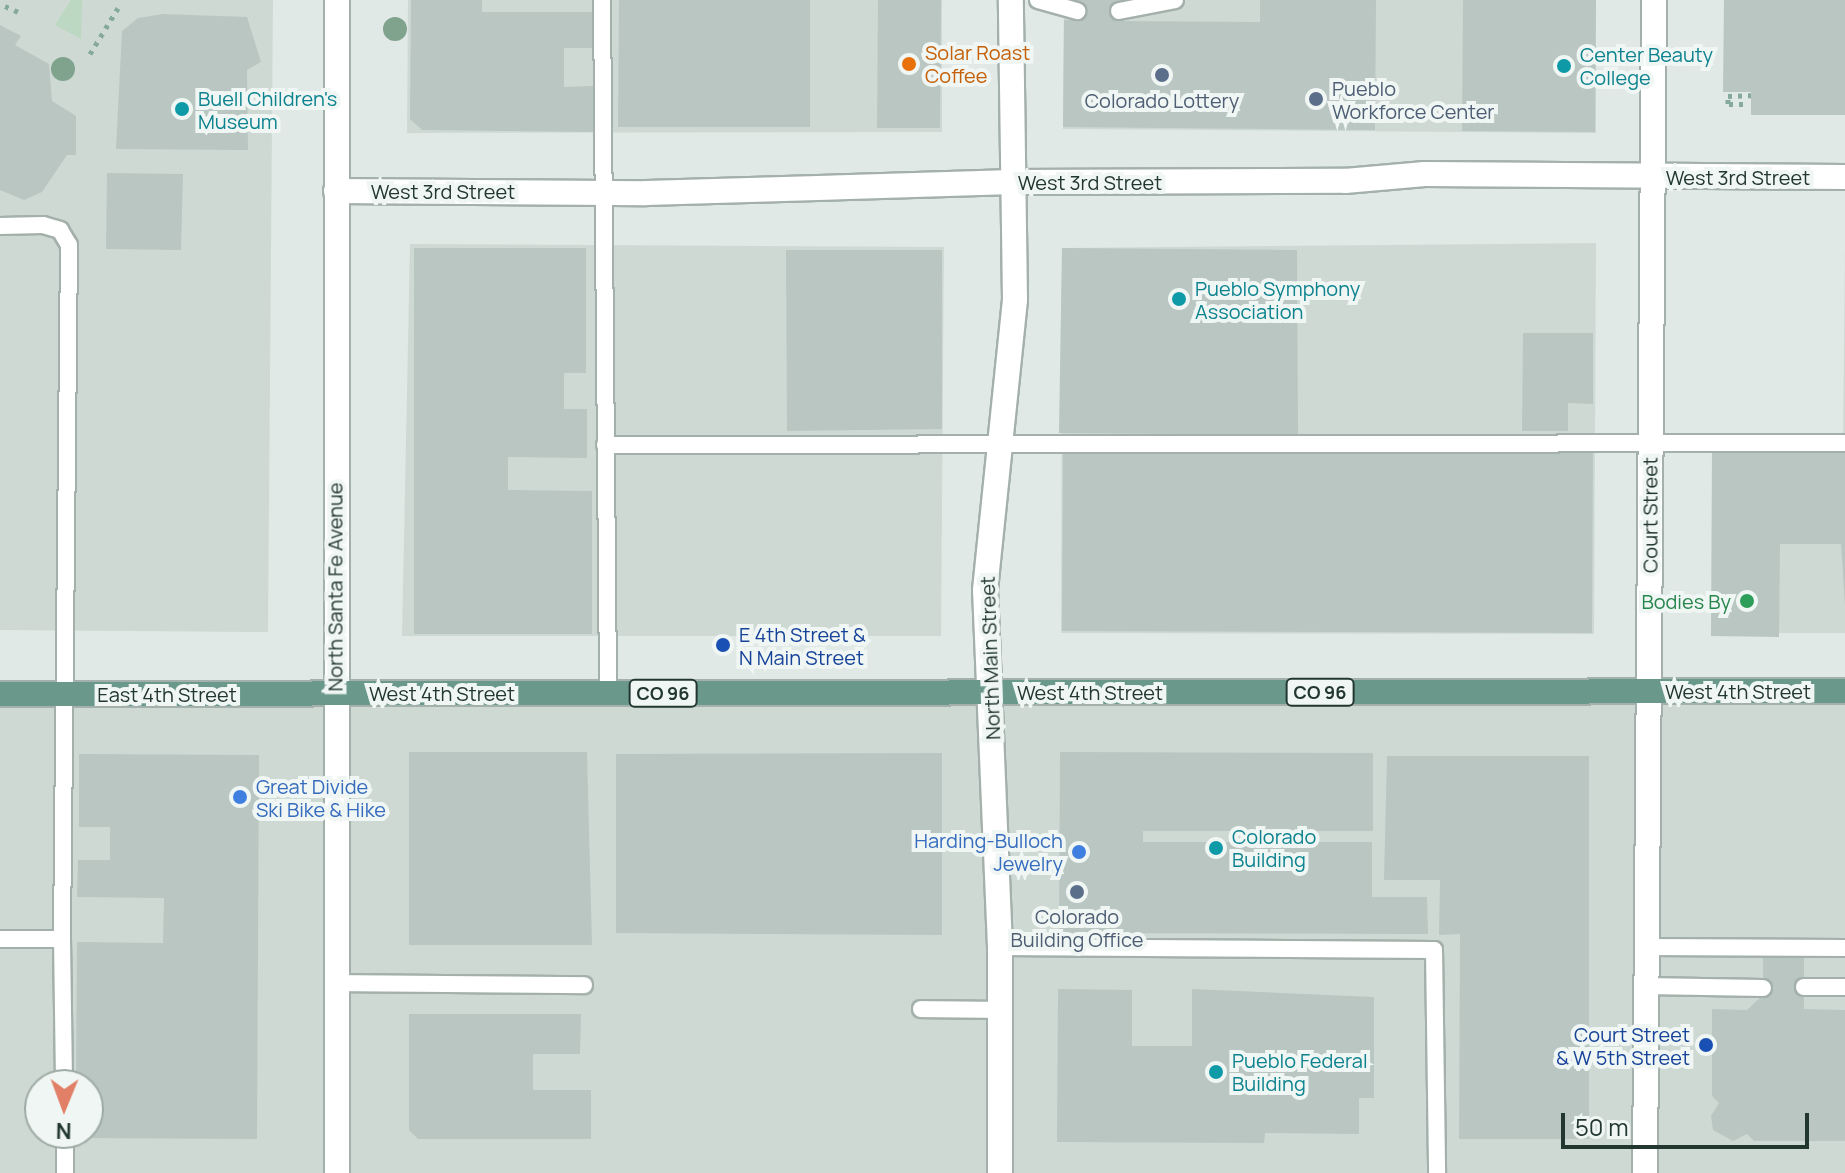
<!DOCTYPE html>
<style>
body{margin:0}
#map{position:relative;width:1845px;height:1173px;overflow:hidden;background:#e0e9e5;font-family:Manrope,sans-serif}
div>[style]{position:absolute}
.built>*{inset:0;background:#cfd9d4}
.green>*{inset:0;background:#bcd8c2}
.building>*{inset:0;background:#b9c6c1}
.path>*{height:5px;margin-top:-2.5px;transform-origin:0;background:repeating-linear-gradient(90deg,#85a99c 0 4px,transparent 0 10px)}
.roads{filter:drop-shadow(2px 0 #a4b0ab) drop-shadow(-2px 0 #a4b0ab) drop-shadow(0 2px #a4b0ab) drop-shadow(0 -2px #a4b0ab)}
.service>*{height:16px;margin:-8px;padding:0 8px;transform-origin:8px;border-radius:8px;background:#fff}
.minor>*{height:24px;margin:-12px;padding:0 12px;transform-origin:12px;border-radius:12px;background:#fff}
.tertiary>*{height:24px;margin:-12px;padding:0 12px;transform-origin:12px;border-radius:12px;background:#fff}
.secondary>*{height:24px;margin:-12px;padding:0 12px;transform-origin:12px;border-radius:12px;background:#fff}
.primary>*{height:24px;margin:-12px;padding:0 12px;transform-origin:12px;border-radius:12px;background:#6a998c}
.trees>*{width:24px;height:24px;margin:-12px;border-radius:50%;background:#80a38e}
.dots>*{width:22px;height:22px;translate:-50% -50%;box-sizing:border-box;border:4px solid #f0f6f3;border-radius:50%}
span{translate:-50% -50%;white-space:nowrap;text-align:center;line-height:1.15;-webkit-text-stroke:8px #f0f6f3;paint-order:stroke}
.shield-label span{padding:2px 6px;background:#f0f6f3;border:2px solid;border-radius:6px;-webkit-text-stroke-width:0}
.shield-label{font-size:18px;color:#233731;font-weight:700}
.food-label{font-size:20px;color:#c56008}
.left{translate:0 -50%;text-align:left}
.culture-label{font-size:20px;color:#0d838f}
.service-label{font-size:20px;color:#4e5e75}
.street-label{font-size:20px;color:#233731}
.leisure-label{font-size:20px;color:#27864d}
.right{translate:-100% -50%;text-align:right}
.transit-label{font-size:20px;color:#164399}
.shop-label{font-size:20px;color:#366cbe}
.north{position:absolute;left:24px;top:1069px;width:80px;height:80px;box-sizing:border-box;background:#f0f6f3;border:2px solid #9eaaa5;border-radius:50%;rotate:181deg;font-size:22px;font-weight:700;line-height:32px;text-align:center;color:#233731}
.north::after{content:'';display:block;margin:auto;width:28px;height:36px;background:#e18067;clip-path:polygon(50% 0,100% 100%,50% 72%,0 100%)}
.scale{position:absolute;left:1561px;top:1113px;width:248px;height:36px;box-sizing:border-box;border:4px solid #233731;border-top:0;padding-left:10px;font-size:24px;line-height:28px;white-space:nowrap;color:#233731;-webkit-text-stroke:6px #f0f6f3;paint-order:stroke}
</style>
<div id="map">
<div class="built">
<i style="clip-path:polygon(0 0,273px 0,268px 632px,0 630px)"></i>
<i style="clip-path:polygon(408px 0,942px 0,942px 132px,407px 133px)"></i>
<i style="clip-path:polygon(1064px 0,1596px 0,1596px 133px,1063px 129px)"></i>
<i style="clip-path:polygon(1596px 243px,1594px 634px,1061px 633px,1062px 248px)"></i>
<i style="clip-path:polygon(410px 244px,944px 247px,941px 636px,402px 636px)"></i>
<i style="clip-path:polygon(1845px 247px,1845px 633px,1713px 633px,1712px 449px,1843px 449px)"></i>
<i style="clip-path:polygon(evenodd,1845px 691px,1845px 1173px,0 1173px,0 694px,1845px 691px,40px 1085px,88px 1085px,88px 1133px,40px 1133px,40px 1085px)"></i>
</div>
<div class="green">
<i style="clip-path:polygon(71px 0,82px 0,81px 39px,55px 25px)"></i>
</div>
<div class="building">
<i style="clip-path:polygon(411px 0,482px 0,482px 12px,594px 12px,594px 48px,564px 48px,564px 87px,593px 86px,593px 132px,422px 130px,410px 119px)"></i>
<i style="clip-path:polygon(619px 0,810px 0,810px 127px,618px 127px)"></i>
<i style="clip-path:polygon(878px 0,941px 0,940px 128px,877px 128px)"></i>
<i style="clip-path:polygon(1077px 0,1119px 0,1119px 21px,1260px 22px,1260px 0,1376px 0,1375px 130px,1063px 127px,1064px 20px,1077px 20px)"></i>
<i style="clip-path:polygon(1463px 0,1596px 0,1595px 132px,1462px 131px)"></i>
<i style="clip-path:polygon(1724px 0,1845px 0,1845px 115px,1751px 115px,1751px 92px,1723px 92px)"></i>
<i style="clip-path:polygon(163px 14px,247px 17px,261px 62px,247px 70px,248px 150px,116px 149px,122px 31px,138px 18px)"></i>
<i style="clip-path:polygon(0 25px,21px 36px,15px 45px,49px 64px,52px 101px,76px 116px,76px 155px,67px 155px,42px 192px,24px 200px,0 190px)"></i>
<i style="clip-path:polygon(107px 173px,183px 174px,181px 250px,106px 249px)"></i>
<i style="clip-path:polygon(414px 248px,586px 248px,586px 373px,564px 373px,564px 409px,587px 409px,587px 458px,508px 457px,508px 490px,592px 491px,592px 634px,414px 634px)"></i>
<i style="clip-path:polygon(1062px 248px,1297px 250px,1298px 435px,1059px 433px)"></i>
<i style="clip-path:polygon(786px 250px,942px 250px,942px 429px,787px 431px)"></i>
<i style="clip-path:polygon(1523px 333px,1593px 333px,1593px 404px,1568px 403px,1568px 431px,1522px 431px)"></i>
<i style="clip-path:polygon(1712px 450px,1845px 450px,1845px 606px,1841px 544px,1780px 544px,1779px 637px,1711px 636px)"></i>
<i style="clip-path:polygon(1063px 452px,1593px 453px,1592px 633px,1062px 631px)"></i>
<i style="clip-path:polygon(409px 752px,587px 752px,592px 945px,409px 945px)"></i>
<i style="clip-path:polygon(1060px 752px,1373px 753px,1373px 831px,1143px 831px,1143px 842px,1372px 842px,1372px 897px,1427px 897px,1428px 934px,1059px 933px)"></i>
<i style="clip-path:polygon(942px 753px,942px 935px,616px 933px,616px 754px)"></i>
<i style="clip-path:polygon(79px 754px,259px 755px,257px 1139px,76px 1138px,76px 1133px,88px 1133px,88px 1085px,76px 1085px,77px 942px,163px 943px,164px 898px,77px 897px,78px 860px,110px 860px,110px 827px,79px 827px)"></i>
<i style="clip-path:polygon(1387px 756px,1589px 756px,1589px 1139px,1459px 1139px,1460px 934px,1439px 935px,1440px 880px,1384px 880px)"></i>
<i style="clip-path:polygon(1763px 958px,1804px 958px,1804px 1009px,1845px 1010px,1845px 1141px,1754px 1141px,1747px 1134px,1733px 1141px,1713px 1130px,1711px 1116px,1719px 1103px,1712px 1096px,1712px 1009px,1747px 1010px,1763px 995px)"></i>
<i style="clip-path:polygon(1058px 989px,1132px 990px,1132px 1046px,1192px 1046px,1192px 989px,1374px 997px,1374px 1098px,1359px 1098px,1359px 1134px,1265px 1133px,1264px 1143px,1057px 1142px)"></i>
<i style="clip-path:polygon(409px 1014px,581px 1014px,580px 1054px,533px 1054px,533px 1090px,591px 1090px,591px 1139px,418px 1139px,409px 1130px)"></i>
</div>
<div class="path">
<i style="left:5px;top:6px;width:17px;rotate:24deg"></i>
<i style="left:90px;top:54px;width:54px;rotate:-58.7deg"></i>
<i style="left:1743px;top:104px;width:15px;rotate:180deg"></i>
<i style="left:1728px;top:104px;width:8px;rotate:-90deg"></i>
<i style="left:1728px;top:96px;width:23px;rotate:-2deg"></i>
</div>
<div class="roads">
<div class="service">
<i style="left:602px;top:0;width:693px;rotate:89.5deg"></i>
<i style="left:1038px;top:0;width:41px;rotate:15.8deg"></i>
<i style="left:1119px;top:11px;width:57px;rotate:-11.1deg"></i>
<i style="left:0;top:226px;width:43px;rotate:-1.3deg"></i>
<i style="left:43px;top:225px;width:18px;rotate:16deg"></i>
<i style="left:60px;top:230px;width:17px;rotate:59deg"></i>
<i style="left:69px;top:245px;width:694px;rotate:90.58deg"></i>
<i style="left:605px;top:445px;width:1240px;rotate:-0.09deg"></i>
<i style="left:0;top:939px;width:62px"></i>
<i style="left:62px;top:939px;width:146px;rotate:89.2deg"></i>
<i style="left:1000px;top:947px;width:434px;rotate:0.4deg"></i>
<i style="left:1434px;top:950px;width:223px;rotate:89.2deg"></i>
<i style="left:1647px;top:947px;width:198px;rotate:0.3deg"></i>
<i style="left:336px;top:983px;width:248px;rotate:0.5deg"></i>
<i style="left:1645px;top:986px;width:118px;rotate:1deg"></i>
<i style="left:1804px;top:987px;width:41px"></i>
<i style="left:921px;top:1009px;width:79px;rotate:0.7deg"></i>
<i style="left:65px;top:1133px;width:40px;rotate:90deg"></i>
</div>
<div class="minor">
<i style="left:336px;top:191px;width:310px;rotate:0.4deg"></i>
<i style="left:646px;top:193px;width:367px;rotate:-1.7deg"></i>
<i style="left:1013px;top:182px;width:332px;rotate:-0.2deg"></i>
<i style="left:1345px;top:181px;width:80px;rotate:-5deg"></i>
<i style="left:1425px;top:174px;width:420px;rotate:0.4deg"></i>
</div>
<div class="tertiary">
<i style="left:1000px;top:1173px;width:226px;rotate:-90deg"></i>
<i style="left:1000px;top:947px;width:357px;rotate:-92.4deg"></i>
<i style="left:985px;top:590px;width:292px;rotate:-84.1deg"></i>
<i style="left:1015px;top:300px;width:300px;rotate:-90.8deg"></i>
<i style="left:1645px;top:1173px;width:1173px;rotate:-89.56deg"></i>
</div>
<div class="secondary">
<i style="left:337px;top:1173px;width:1173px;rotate:-90deg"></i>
</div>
<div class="primary">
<i style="left:0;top:694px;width:1845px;rotate:-0.09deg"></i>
</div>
</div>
<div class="trees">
<i style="left:395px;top:29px"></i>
<i style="left:63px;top:69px"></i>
</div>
<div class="dots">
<i style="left:909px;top:64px;background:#e8710a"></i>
<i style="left:1564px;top:66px;background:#0f9aa8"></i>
<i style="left:1162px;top:75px;background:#5c6f8a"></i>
<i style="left:1316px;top:99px;background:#5c6f8a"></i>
<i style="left:182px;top:109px;background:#0f9aa8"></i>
<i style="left:1179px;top:299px;background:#0f9aa8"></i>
<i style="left:1747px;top:601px;background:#2e9e5b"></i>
<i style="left:723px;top:645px;background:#1a4fb4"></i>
<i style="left:240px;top:797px;background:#3f7fe0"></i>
<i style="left:1216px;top:848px;background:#0f9aa8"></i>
<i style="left:1079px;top:852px;background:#3f7fe0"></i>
<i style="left:1077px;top:892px;background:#5c6f8a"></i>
<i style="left:1706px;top:1045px;background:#1a4fb4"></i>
<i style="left:1216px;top:1072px;background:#0f9aa8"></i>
</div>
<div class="shield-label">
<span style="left:1320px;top:692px">CO 96</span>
<span style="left:663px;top:693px">CO 96</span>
</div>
<div class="food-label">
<span class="left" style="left:925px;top:64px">Solar Roast<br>Coffee</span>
</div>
<div class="culture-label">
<span class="left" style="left:1580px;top:66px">Center Beauty<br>College</span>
<span class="left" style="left:198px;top:110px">Buell Children's<br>Museum</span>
<span class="left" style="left:1195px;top:300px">Pueblo Symphony<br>Association</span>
<span class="left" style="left:1232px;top:848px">Colorado<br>Building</span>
<span class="left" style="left:1232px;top:1072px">Pueblo Federal<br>Building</span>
</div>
<div class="service-label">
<span class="left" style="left:1332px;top:100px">Pueblo<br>Workforce Center</span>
<span style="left:1162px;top:100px">Colorado Lottery</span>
<span style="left:1077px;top:928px">Colorado<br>Building Office</span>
</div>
<div class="street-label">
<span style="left:1738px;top:177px">West 3rd Street</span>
<span style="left:1090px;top:182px">West 3rd Street</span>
<span style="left:443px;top:191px">West 3rd Street</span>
<span style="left:1650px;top:515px;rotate:-90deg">Court Street</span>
<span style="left:335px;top:587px;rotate:-90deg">North Santa Fe Avenue</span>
<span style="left:990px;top:658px;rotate:-92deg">North Main Street</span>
<span style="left:1738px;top:691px">West 4th Street</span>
<span style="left:1090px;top:692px">West 4th Street</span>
<span style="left:442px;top:693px">West 4th Street</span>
<span style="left:167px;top:694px">East 4th Street</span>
</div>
<div class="leisure-label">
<span class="right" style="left:1731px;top:601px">Bodies By</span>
</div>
<div class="transit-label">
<span class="left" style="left:739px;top:646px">E 4th Street &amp;<br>N Main Street</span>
<span class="right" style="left:1690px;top:1046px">Court Street<br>&amp; W 5th Street</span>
</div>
<div class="shop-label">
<span class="left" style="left:256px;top:798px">Great Divide<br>Ski Bike &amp; Hike</span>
<span class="right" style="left:1063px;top:852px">Harding-Bulloch<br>Jewelry</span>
</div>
<div class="north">N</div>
<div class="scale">50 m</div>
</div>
